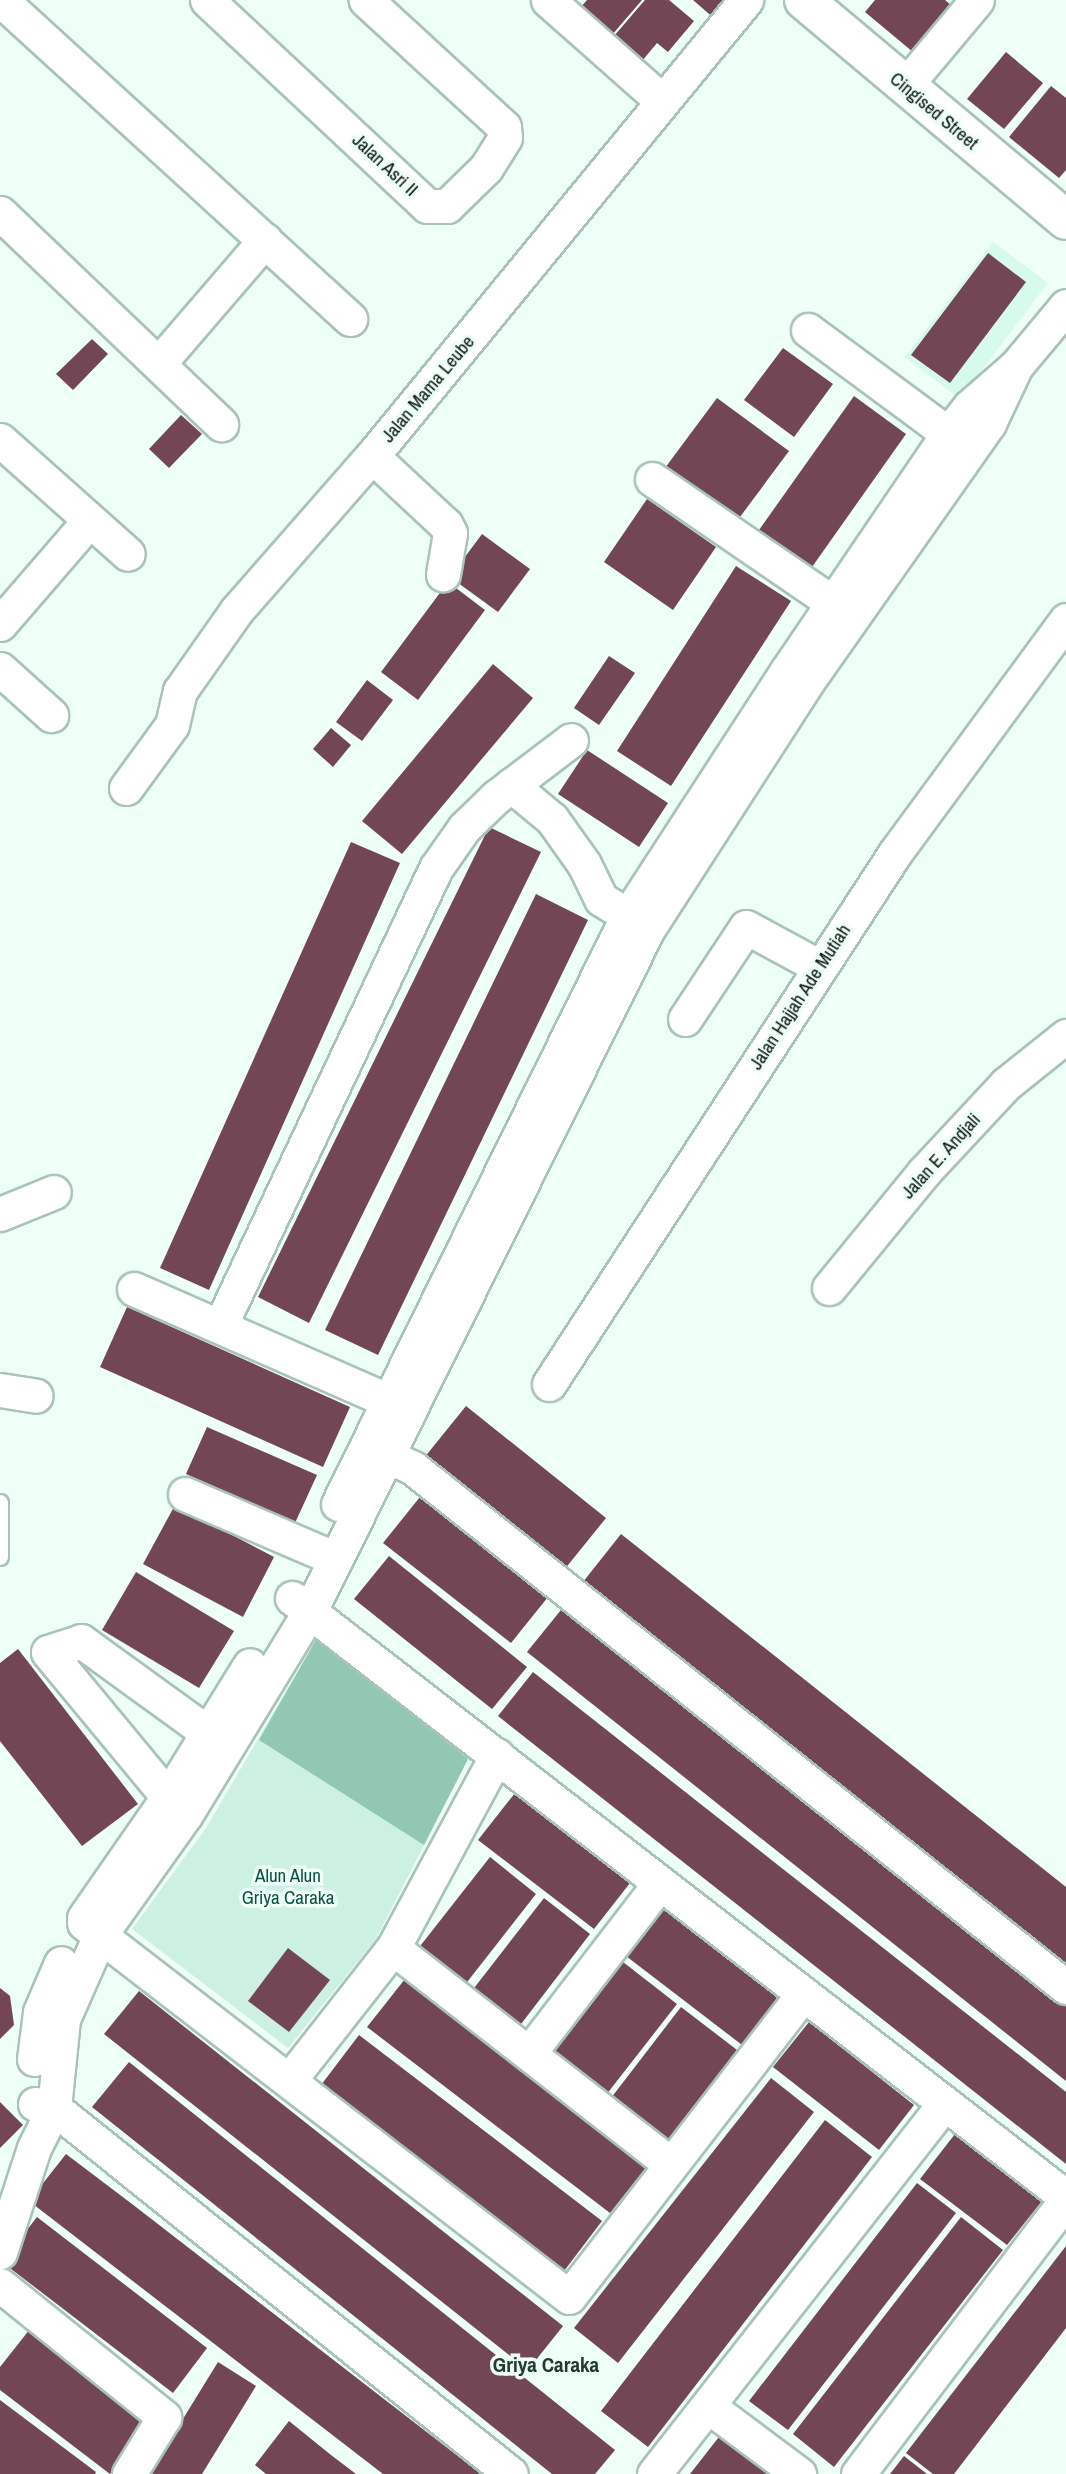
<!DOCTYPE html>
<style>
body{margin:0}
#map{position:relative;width:1066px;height:2474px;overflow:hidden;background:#eefff7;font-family:"Archivo Narrow",sans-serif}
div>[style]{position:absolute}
.built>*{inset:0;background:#d6fbec}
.green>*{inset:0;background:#ccf1e2}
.forest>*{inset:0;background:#92c7b2}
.building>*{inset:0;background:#724654}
.roads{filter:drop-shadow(2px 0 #a8c3b7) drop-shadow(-2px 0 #a8c3b7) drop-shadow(0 2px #a8c3b7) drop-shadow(0 -2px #a8c3b7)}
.lane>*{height:16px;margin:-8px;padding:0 8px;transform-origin:8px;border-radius:8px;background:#fff}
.street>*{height:33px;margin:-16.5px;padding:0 16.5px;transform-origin:16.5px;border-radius:16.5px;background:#fff}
.secondary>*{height:38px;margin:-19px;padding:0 19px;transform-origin:19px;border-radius:19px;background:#fff}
span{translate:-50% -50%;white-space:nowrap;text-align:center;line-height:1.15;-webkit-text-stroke:7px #eefff7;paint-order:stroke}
.street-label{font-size:19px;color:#0b1511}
.park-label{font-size:19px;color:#0b513d}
.neighbourhood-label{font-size:21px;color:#233a31;font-weight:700}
</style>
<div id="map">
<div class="built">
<i style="clip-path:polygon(993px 242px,1048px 283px,960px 399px,905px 357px)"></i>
</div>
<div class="green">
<i style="clip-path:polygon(317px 1638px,468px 1759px,376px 1939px,288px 2048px,132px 1929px,206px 1828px)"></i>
</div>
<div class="forest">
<i style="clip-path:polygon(317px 1638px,468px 1759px,424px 1845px,259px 1740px)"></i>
</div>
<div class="building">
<i style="clip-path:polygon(587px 0,642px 0,612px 35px,580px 8px)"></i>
<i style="clip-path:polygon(645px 0,669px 0,694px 21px,668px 52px,657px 43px,642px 61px,614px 36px)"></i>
<i style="clip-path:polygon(693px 0,733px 0,716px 20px)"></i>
<i style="clip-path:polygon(875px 0,945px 0,957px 10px,919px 57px,865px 12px)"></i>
<i style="clip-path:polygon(1006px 52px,1043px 83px,1004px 129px,967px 99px)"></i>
<i style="clip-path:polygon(1051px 86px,1066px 98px,1066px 170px,1059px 178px,1009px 137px)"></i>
<i style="clip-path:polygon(988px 253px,1026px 282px,950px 383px,911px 355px)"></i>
<i style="clip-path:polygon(92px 339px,108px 354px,73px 390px,56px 374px)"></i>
<i style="clip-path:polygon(783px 348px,833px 384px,794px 437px,744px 400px)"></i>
<i style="clip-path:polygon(854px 396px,906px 434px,812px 567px,759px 530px)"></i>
<i style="clip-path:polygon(717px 398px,789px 451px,737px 521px,665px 468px)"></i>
<i style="clip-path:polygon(181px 415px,202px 434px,169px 468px,149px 449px)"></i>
<i style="clip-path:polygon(647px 499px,716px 547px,673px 610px,604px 562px)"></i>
<i style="clip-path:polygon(482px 534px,530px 569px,498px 612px,450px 577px)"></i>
<i style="clip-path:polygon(736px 566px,791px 601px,671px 786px,617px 751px)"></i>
<i style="clip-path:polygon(448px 582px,485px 610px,418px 700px,381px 672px)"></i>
<i style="clip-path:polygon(609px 656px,635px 673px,599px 725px,574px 708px)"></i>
<i style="clip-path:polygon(493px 664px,533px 698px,402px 854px,362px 821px)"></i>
<i style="clip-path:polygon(367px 680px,393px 700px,362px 741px,336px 722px)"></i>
<i style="clip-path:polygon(331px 728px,351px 745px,333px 767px,313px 749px)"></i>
<i style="clip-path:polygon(587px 750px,668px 803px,639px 847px,558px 794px)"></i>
<i style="clip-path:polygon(489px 827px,541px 852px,309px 1323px,258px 1297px)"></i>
<i style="clip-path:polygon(351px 842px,400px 863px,209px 1290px,160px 1268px)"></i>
<i style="clip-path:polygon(536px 894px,588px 920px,378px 1355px,325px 1330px)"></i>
<i style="clip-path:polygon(127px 1307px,350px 1407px,323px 1467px,100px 1367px)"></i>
<i style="clip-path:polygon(466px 1406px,606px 1518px,564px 1570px,424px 1458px)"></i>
<i style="clip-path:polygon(207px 1427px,317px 1475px,295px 1523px,186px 1474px)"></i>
<i style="clip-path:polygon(424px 1492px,552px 1592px,511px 1643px,383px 1543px)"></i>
<i style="clip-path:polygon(175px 1505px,274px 1557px,243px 1617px,143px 1564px)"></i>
<i style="clip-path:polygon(621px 1534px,1066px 1887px,1066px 1966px,583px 1582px)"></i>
<i style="clip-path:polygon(389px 1556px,527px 1667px,492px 1709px,354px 1599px)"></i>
<i style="clip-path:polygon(136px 1572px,234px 1631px,199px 1688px,102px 1630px)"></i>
<i style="clip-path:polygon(569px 1600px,1066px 1995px,1066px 2081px,527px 1652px)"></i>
<i style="clip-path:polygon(18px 1649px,138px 1804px,82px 1846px,0 1741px,0 1663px)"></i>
<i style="clip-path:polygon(533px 1672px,1066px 2092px,1066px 2164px,498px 1716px)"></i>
<i style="clip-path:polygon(515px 1793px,630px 1883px,594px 1929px,478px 1840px)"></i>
<i style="clip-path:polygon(490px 1857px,536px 1894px,464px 1986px,417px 1950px)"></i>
<i style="clip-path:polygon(544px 1898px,590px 1934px,518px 2028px,471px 1992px)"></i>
<i style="clip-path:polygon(663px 1909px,782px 2001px,746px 2048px,626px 1956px)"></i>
<i style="clip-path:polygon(288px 1948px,330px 1980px,289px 2032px,248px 2001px)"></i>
<i style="clip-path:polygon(623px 1962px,677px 2004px,606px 2095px,551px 2052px)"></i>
<i style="clip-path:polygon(405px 1979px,648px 2165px,610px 2213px,367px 2027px)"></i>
<i style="clip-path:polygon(0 1988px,10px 1996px,14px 2025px,0 2039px)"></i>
<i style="clip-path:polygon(139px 1991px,563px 2326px,528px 2370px,104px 2034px)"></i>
<i style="clip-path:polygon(681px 2007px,741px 2053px,670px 2144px,611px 2098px)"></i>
<i style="clip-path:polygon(809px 2022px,914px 2105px,879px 2150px,773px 2067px)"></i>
<i style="clip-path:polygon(359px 2035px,602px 2221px,561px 2275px,318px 2089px)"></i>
<i style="clip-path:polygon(129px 2062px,615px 2450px,595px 2474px,552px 2474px,92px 2107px)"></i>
<i style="clip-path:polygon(771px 2078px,814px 2112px,618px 2363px,574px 2328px)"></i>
<i style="clip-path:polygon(0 2102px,23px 2125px,0 2148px)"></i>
<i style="clip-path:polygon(825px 2120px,872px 2157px,648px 2447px,601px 2411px)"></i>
<i style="clip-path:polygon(955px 2134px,1042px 2201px,1007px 2245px,920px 2179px)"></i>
<i style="clip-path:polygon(66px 2154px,132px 2204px,481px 2474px,383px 2474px,29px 2201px)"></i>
<i style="clip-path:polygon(917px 2183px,956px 2213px,788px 2430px,749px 2401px)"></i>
<i style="clip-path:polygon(37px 2217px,207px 2348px,173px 2393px,2px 2262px)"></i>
<i style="clip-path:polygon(961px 2217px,1003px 2250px,834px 2467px,793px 2434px)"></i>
<i style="clip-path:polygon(1066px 2246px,1066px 2328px,954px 2474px,933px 2474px,906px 2453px)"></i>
<i style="clip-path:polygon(30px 2329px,150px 2421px,110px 2474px,0 2390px,0 2367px)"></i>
<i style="clip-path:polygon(218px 2362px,256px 2386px,202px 2474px,149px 2474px)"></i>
<i style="clip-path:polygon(0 2400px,96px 2472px,95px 2474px,0 2474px)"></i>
<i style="clip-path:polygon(289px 2421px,331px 2455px,356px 2474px,266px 2474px,255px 2465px)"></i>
<i style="clip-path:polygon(722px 2433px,775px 2474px,690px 2474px)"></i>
<i style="clip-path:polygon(904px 2456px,927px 2474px,890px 2474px)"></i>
</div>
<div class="roads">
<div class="lane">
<i style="left:0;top:1503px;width:54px;rotate:90deg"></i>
</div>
<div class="street">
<i style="left:1px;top:0;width:473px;rotate:42.4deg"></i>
<i style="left:207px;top:0;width:301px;rotate:43.1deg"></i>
<i style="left:427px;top:206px;width:20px"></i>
<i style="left:447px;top:206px;width:54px;rotate:-44.3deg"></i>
<i style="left:486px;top:168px;width:36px;rotate:-58deg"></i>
<i style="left:505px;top:137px;width:10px;rotate:-96deg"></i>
<i style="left:504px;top:127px;width:188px;rotate:-137.4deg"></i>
<i style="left:548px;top:0;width:152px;rotate:41.5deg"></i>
<i style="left:905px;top:86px;width:112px;rotate:-50.1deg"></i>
<i style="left:0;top:213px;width:306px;rotate:43.7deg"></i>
<i style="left:808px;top:330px;width:197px;rotate:36.5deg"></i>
<i style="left:160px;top:362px;width:161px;rotate:-49.3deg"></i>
<i style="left:0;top:440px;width:171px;rotate:41.7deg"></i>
<i style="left:372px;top:456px;width:101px;rotate:43deg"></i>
<i style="left:446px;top:525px;width:9px;rotate:63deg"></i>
<i style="left:450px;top:533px;width:42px;rotate:99.7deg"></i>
<i style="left:652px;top:479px;width:219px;rotate:34.4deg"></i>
<i style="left:0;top:624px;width:135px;rotate:-49.2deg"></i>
<i style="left:0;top:669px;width:69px;rotate:42deg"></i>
<i style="left:511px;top:785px;width:53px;rotate:39.7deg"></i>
<i style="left:552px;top:819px;width:55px;rotate:54.6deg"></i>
<i style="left:584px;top:864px;width:39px;rotate:64deg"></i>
<i style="left:601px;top:899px;width:53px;rotate:31.9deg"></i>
<i style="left:126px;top:788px;width:78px;rotate:-53.9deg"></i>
<i style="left:172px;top:725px;width:35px;rotate:-77deg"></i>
<i style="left:180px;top:691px;width:99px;rotate:-54.9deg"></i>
<i style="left:237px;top:610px;width:205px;rotate:-48.8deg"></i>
<i style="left:372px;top:456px;width:590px;rotate:-50.64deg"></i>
<i style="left:685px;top:1019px;width:110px;rotate:-56.5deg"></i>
<i style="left:746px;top:927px;width:84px;rotate:28.4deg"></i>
<i style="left:0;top:1214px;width:58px;rotate:-22.2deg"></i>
<i style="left:829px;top:1288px;width:149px;rotate:-50.7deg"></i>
<i style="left:923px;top:1173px;width:122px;rotate:-47deg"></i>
<i style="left:1006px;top:1084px;width:77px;rotate:-38.7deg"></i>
<i style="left:134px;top:1289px;width:298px;rotate:23.7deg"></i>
<i style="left:221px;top:1324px;width:504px;rotate:-64.76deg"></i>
<i style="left:436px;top:868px;width:49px;rotate:-55deg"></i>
<i style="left:464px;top:828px;width:45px;rotate:-44.1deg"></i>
<i style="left:496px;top:797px;width:94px;rotate:-37.2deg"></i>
<i style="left:549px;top:1384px;width:634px;rotate:-56.91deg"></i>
<i style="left:895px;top:853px;width:289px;rotate:-53.7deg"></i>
<i style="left:0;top:1390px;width:36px;rotate:9deg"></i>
<i style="left:369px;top:1447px;width:49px;rotate:25.5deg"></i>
<i style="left:413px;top:1468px;width:834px;rotate:38.48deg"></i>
<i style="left:185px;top:1494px;width:164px;rotate:23.3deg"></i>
<i style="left:338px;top:1504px;width:654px;rotate:-63.79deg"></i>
<i style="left:627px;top:917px;width:292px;rotate:-57deg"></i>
<i style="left:786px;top:672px;width:288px;rotate:-55.8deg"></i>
<i style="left:948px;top:434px;width:34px;rotate:-52deg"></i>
<i style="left:969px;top:407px;width:62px;rotate:-41.1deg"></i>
<i style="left:1016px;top:366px;width:78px;rotate:-50.2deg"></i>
<i style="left:292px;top:1598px;width:979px;rotate:37.74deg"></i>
<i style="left:168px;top:1797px;width:188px;rotate:-129.6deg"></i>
<i style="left:48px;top:1652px;width:35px;rotate:-18deg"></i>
<i style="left:81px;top:1641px;width:157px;rotate:35.9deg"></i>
<i style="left:84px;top:1918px;width:147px;rotate:-55.2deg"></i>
<i style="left:168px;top:1797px;width:155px;rotate:-58.2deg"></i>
<i style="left:84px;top:1923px;width:612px;rotate:37.64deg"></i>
<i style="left:569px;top:2297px;width:381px;rotate:-52.3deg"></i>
<i style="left:393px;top:1948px;width:351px;rotate:37.9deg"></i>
<i style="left:529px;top:2053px;width:213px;rotate:-52.4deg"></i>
<i style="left:34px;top:2059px;width:47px;rotate:-82.7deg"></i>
<i style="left:40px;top:2012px;width:53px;rotate:-66.8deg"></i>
<i style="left:291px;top:2078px;width:165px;rotate:-51.9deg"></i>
<i style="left:393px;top:1948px;width:219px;rotate:-61.7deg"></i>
<i style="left:35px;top:2104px;width:19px;rotate:12deg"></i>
<i style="left:54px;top:2108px;width:585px;rotate:38.69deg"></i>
<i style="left:0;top:2252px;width:109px;rotate:-71.9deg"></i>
<i style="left:34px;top:2148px;width:45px;rotate:-63.4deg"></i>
<i style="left:54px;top:2108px;width:89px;rotate:-84.2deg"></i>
<i style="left:63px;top:2019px;width:92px;rotate:-66.2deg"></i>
<i style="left:100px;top:1935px;width:148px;rotate:-54.6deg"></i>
<i style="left:186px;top:1814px;width:240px;rotate:-58.6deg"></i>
<i style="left:311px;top:1609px;width:759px;rotate:-63.64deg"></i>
<i style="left:648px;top:929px;width:290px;rotate:-57.2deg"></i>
<i style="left:805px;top:685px;width:320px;rotate:-54.9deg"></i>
<i style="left:989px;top:423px;width:63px;rotate:-64.7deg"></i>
<i style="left:0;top:2285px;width:211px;rotate:38.8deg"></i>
<i style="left:164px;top:2417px;width:67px;rotate:121.6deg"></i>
<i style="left:708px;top:2406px;width:114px;rotate:36.8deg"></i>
<i style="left:654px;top:2474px;width:469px;rotate:-51.9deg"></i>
<i style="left:858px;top:2474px;width:344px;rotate:-52.8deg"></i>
</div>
<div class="secondary">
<i style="left:804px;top:0;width:342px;rotate:40deg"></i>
</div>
</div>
<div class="street-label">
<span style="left:934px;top:111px;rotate:40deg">Cingised Street</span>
<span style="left:385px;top:165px;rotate:43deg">Jalan Asri II</span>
<span style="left:428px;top:389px;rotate:-50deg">Jalan Mama Leube</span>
<span style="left:800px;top:997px;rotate:-57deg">Jalan Hajjah Ade Mutiah</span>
<span style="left:941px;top:1156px;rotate:-48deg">Jalan E. Andjali</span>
</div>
<div class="park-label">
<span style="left:288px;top:1887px">Alun Alun<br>Griya Caraka</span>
</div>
<div class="neighbourhood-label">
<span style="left:546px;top:2365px">Griya Caraka</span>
</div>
</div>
